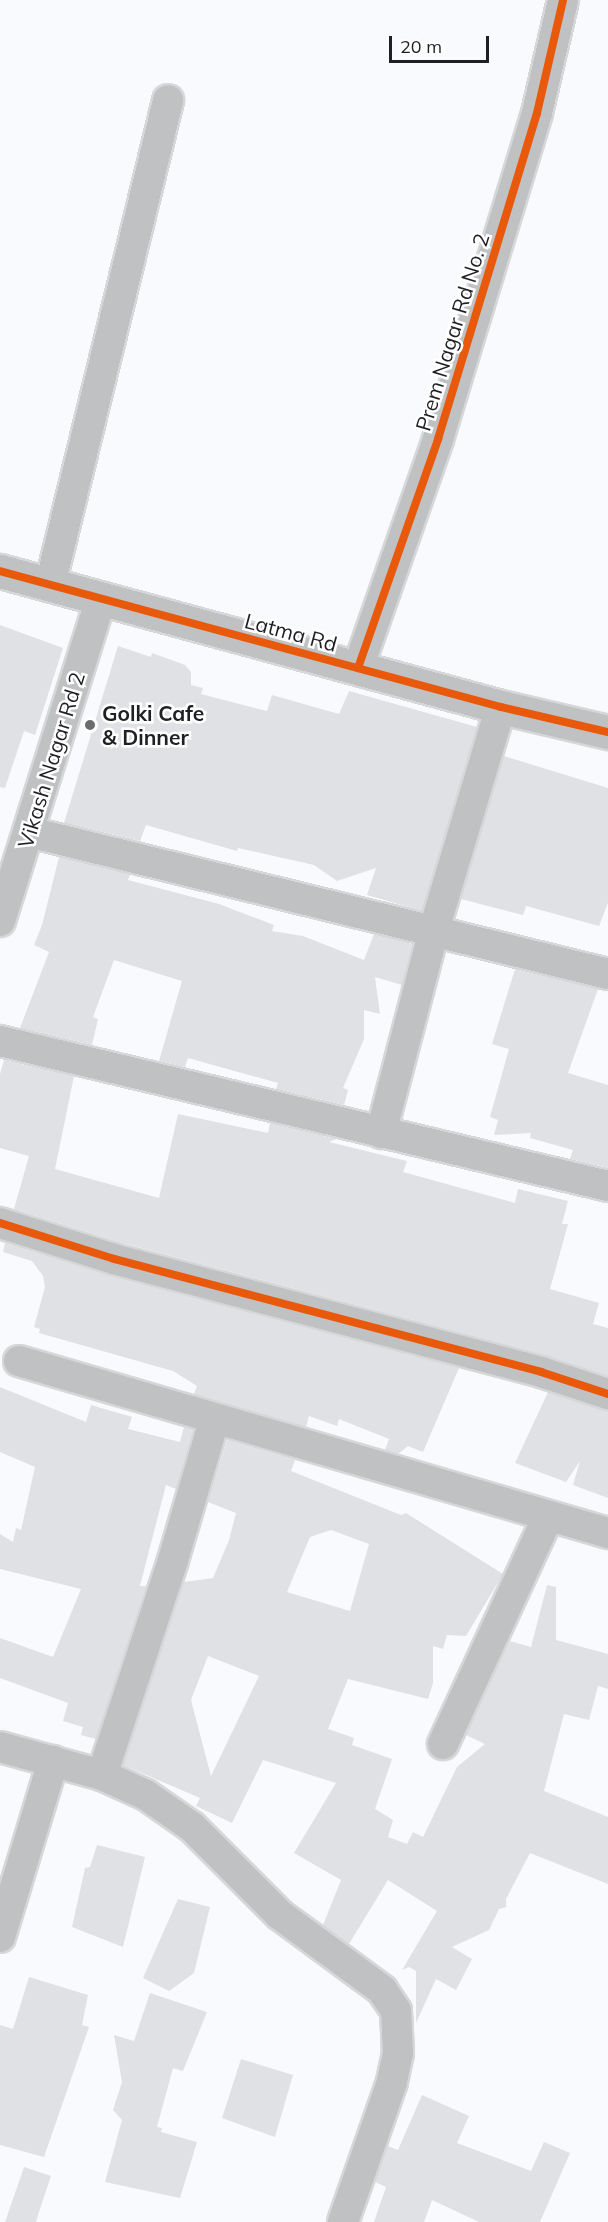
<!DOCTYPE html>
<style>
body{margin:0}
#map{position:relative;width:608px;height:2222px;overflow:hidden;background:#f9fafd;font-family:Mulish,sans-serif}
div>[style]{position:absolute}
.building>*{inset:0;background:#e0e1e4}
.roads{filter:drop-shadow(2px 0 #d7d7d9) drop-shadow(-2px 0 #d7d7d9) drop-shadow(0 2px #d7d7d9) drop-shadow(0 -2px #d7d7d9)}
.minor>*{height:30px;margin:-15px;padding:0 15px;transform-origin:15px;border-radius:15px;background:#c0c1c2}
.tertiary>*{height:33px;margin:-16.5px;padding:0 16.5px;transform-origin:16.5px;border-radius:16.5px;background:#c0c1c2}
.cycleway>*{height:8px;margin:-4px;padding:0 4px;transform-origin:4px;border-radius:4px;background:#e8590c}
.dots>*{width:16px;height:16px;translate:-50% -50%;box-sizing:border-box;border:3px solid #fff;border-radius:50%}
span{translate:-50% -50%;white-space:nowrap;text-align:center;line-height:1.15;-webkit-text-stroke:5px #fff;paint-order:stroke}
.street-label{font-size:21px;color:#1f2024}
.poi-label{font-size:21px;color:#1f2024;font-weight:700}
.left{translate:0 -50%;text-align:left}
.scale{position:absolute;left:389px;top:36px;width:100px;height:27px;box-sizing:border-box;border:3px solid #1f2024;border-top:0;padding-left:8px;font-size:18px;line-height:21px;white-space:nowrap;color:#1f2024;-webkit-text-stroke:4px #fff;paint-order:stroke}
</style>
<div id="map">
<div class="building">
<i style="clip-path:polygon(0 625px,63px 648px,35px 735px,24px 731px,5px 788px,0 787px)"></i>
<i style="clip-path:polygon(118px 646px,151px 657px,152px 653px,185px 665px,191px 672px,191px 685px,203px 688px,201px 694px,267px 711px,272px 695px,339px 714px,349px 691px,477px 727px,422px 911px,367px 895px,376px 868px,337px 881px,314px 865px,238px 848px,237px 851px,146px 825px,140px 841px,64px 823px)"></i>
<i style="clip-path:polygon(504px 756px,608px 788px,608px 903px,599px 926px,526px 906px,523px 915px,461px 899px)"></i>
<i style="clip-path:polygon(59px 857px,130px 874px,128px 880px,219px 904px,274px 925px,272px 931px,303px 936px,364px 960px,374px 934px,412px 944px,402px 985px,375px 977px,380px 1014px,364px 1010px,364px 1039px,343px 1088px,348px 1090px,344px 1105px,276px 1089px,278px 1083px,188px 1058px,185px 1067px,159px 1061px,182px 981px,114px 960px,93px 1017px,98px 1019px,92px 1045px,20px 1028px,49px 952px,34px 945px,42px 925px)"></i>
<i style="clip-path:polygon(515px 969px,598px 989px,568px 1073px,608px 1085px,608px 1168px,570px 1159px,573px 1150px,530px 1138px,531px 1133px,494px 1135px,498px 1120px,490px 1117px,509px 1049px,492px 1044px)"></i>
<i style="clip-path:polygon(4px 1060px,74px 1076px,55px 1169px,159px 1198px,178px 1114px,268px 1133px,270px 1123px,336px 1139px,329px 1142px,407px 1161px,403px 1172px,515px 1203px,518px 1189px,568px 1201px,562px 1224px,568px 1224px,550px 1289px,599px 1303px,593px 1324px,608px 1328px,608px 1376px,545px 1355px,119px 1242px,14px 1209px,29px 1156px,0 1148px,0 1074px)"></i>
<i style="clip-path:polygon(5px 1243px,110px 1276px,459px 1368px,423px 1452px,408px 1446px,398px 1454px,385px 1450px,389px 1439px,339px 1419px,337px 1426px,309px 1416px,306px 1427px,194px 1394px,197px 1386px,173px 1371px,39px 1333px,40px 1329px,34px 1327px,45px 1287px,43px 1276px,32px 1261px,3px 1252px)"></i>
<i style="clip-path:polygon(0 1387px,86px 1422px,91px 1405px,132px 1417px,128px 1429px,180px 1442px,184px 1427px,193px 1430px,176px 1489px,166px 1485px,140px 1586px,146px 1586px,96px 1739px,81px 1735px,83px 1727px,63px 1721px,68px 1703px,0 1678px,0 1638px,53px 1657px,81px 1589px,0 1569px,0 1534px,13px 1542px,16px 1528px,21px 1530px,35px 1467px,0 1452px)"></i>
<i style="clip-path:polygon(548px 1392px,608px 1411px,608px 1498px,573px 1485px,580px 1461px,566px 1482px,515px 1463px)"></i>
<i style="clip-path:polygon(evenodd,227px 1440px,295px 1460px,291px 1471px,401px 1515px,406px 1513px,503px 1574px,466px 1636px,447px 1635px,443px 1649px,433px 1646px,433px 1683px,428px 1699px,348px 1679px,328px 1729px,354px 1738px,352px 1745px,392px 1759px,375px 1809px,393px 1820px,388px 1837px,407px 1844px,413px 1832px,423px 1837px,457px 1767px,485px 1744px,466px 1735px,510px 1641px,531px 1647px,547px 1585px,556px 1587px,556px 1640px,608px 1654px,608px 1689px,598px 1686px,589px 1720px,564px 1714px,544px 1791px,608px 1817px,608px 1884px,530px 1853px,506px 1899px,506px 1907px,499px 1909px,489px 1930px,452px 1947px,472px 1959px,456px 1990px,436px 1979px,416px 2023px,416px 1971px,409px 1967px,402px 1970px,437px 1911px,388px 1880px,349px 1944px,323px 1925px,341px 1880px,294px 1853px,336px 1783px,263px 1760px,232px 1823px,196px 1806px,200px 1798px,123px 1765px,184px 1582px,213px 1578px,229px 1540px,236px 1513px,208px 1502px,227px 1440px,331px 1530px,369px 1544px,350px 1611px,287px 1592px,310px 1537px,331px 1530px,227px 1440px,208px 1656px,259px 1676px,211px 1776px,191px 1700px,208px 1656px)"></i>
<i style="clip-path:polygon(97px 1845px,145px 1857px,123px 1947px,72px 1927px,85px 1868px,90px 1867px)"></i>
<i style="clip-path:polygon(178px 1899px,210px 1907px,194px 1973px,169px 1991px,143px 1978px)"></i>
<i style="clip-path:polygon(29px 1977px,88px 1995px,82px 2025px,89px 2027px,44px 2157px,0 2145px,0 2025px,13px 2029px)"></i>
<i style="clip-path:polygon(150px 1993px,207px 2012px,183px 2071px,173px 2068px,157px 2127px,162px 2128px,161px 2132px,197px 2142px,180px 2198px,105px 2182px,122px 2120px,113px 2110px,122px 2082px,114px 2035px,134px 2041px)"></i>
<i style="clip-path:polygon(241px 2059px,293px 2075px,275px 2137px,222px 2118px)"></i>
<i style="clip-path:polygon(422px 2095px,469px 2116px,457px 2143px,531px 2171px,544px 2142px,570px 2153px,540px 2222px,479px 2222px,432px 2200px,424px 2222px,374px 2222px,386px 2187px,375px 2182px,388px 2146px,398px 2150px)"></i>
<i style="clip-path:polygon(24px 2167px,51px 2176px,39px 2212px,36px 2222px,5px 2222px)"></i>
</div>
<div class="roads">
<div class="minor">
<i style="left:50px;top:585px;width:499px;rotate:-76.3deg"></i>
<i style="left:358px;top:668px;width:243px;rotate:-70.7deg"></i>
<i style="left:438px;top:439px;width:341px;rotate:-73.1deg"></i>
<i style="left:537px;top:113px;width:116px;rotate:-77deg"></i>
<i style="left:29px;top:832px;width:596px;rotate:13.78deg"></i>
<i style="left:0;top:921px;width:337px;rotate:-72.6deg"></i>
<i style="left:0;top:1041px;width:625px;rotate:13.41deg"></i>
<i style="left:381px;top:1133px;width:207px;rotate:-75.4deg"></i>
<i style="left:433px;top:933px;width:236px;rotate:-73.3deg"></i>
<i style="left:0;top:1223px;width:120px;rotate:17.5deg"></i>
<i style="left:114px;top:1259px;width:442px;rotate:14.8deg"></i>
<i style="left:541px;top:1372px;width:71px;rotate:18.2deg"></i>
<i style="left:19px;top:1361px;width:614px;rotate:16.28deg"></i>
<i style="left:443px;top:1744px;width:250px;rotate:-65.2deg"></i>
<i style="left:0;top:1747px;width:106px;rotate:15.4deg"></i>
<i style="left:102px;top:1775px;width:226px;rotate:-71.7deg"></i>
<i style="left:173px;top:1560px;width:145px;rotate:-73.6deg"></i>
<i style="left:102px;top:1775px;width:48px;rotate:24.4deg"></i>
<i style="left:146px;top:1795px;width:56px;rotate:34.8deg"></i>
<i style="left:192px;top:1827px;width:124px;rotate:45deg"></i>
<i style="left:280px;top:1915px;width:127px;rotate:36.3deg"></i>
<i style="left:382px;top:1990px;width:25px;rotate:56deg"></i>
<i style="left:396px;top:2011px;width:42px;rotate:87.3deg"></i>
<i style="left:398px;top:2053px;width:30px;rotate:102deg"></i>
<i style="left:392px;top:2082px;width:148px;rotate:109.3deg"></i>
<i style="left:0;top:1937px;width:184px;rotate:-73.2deg"></i>
</div>
<div class="tertiary">
<i style="left:0;top:571px;width:519px;rotate:15.19deg"></i>
<i style="left:501px;top:707px;width:110px;rotate:13.2deg"></i>
</div>
</div>
<div class="cycleway">
<i style="left:0;top:571px;width:519px;rotate:15.19deg"></i>
<i style="left:501px;top:707px;width:110px;rotate:13.2deg"></i>
<i style="left:358px;top:668px;width:243px;rotate:-70.7deg"></i>
<i style="left:438px;top:439px;width:341px;rotate:-73.1deg"></i>
<i style="left:537px;top:113px;width:116px;rotate:-77deg"></i>
<i style="left:0;top:1223px;width:120px;rotate:17.5deg"></i>
<i style="left:114px;top:1259px;width:442px;rotate:14.8deg"></i>
<i style="left:541px;top:1372px;width:71px;rotate:18.2deg"></i>
</div>
<div class="dots">
<i style="left:90px;top:725px;background:#6b6c70"></i>
</div>
<div class="street-label">
<span style="left:452px;top:332px;rotate:-73deg">Prem Nagar Rd No. 2</span>
<span style="left:291px;top:632px;rotate:15deg">Latma Rd</span>
<span style="left:51px;top:760px;rotate:-73deg">Vikash Nagar Rd 2</span>
</div>
<div class="poi-label">
<span class="left" style="left:102px;top:725px">Golki Cafe<br>&amp; Dinner</span>
</div>
<div class="scale">20 m</div>
</div>
